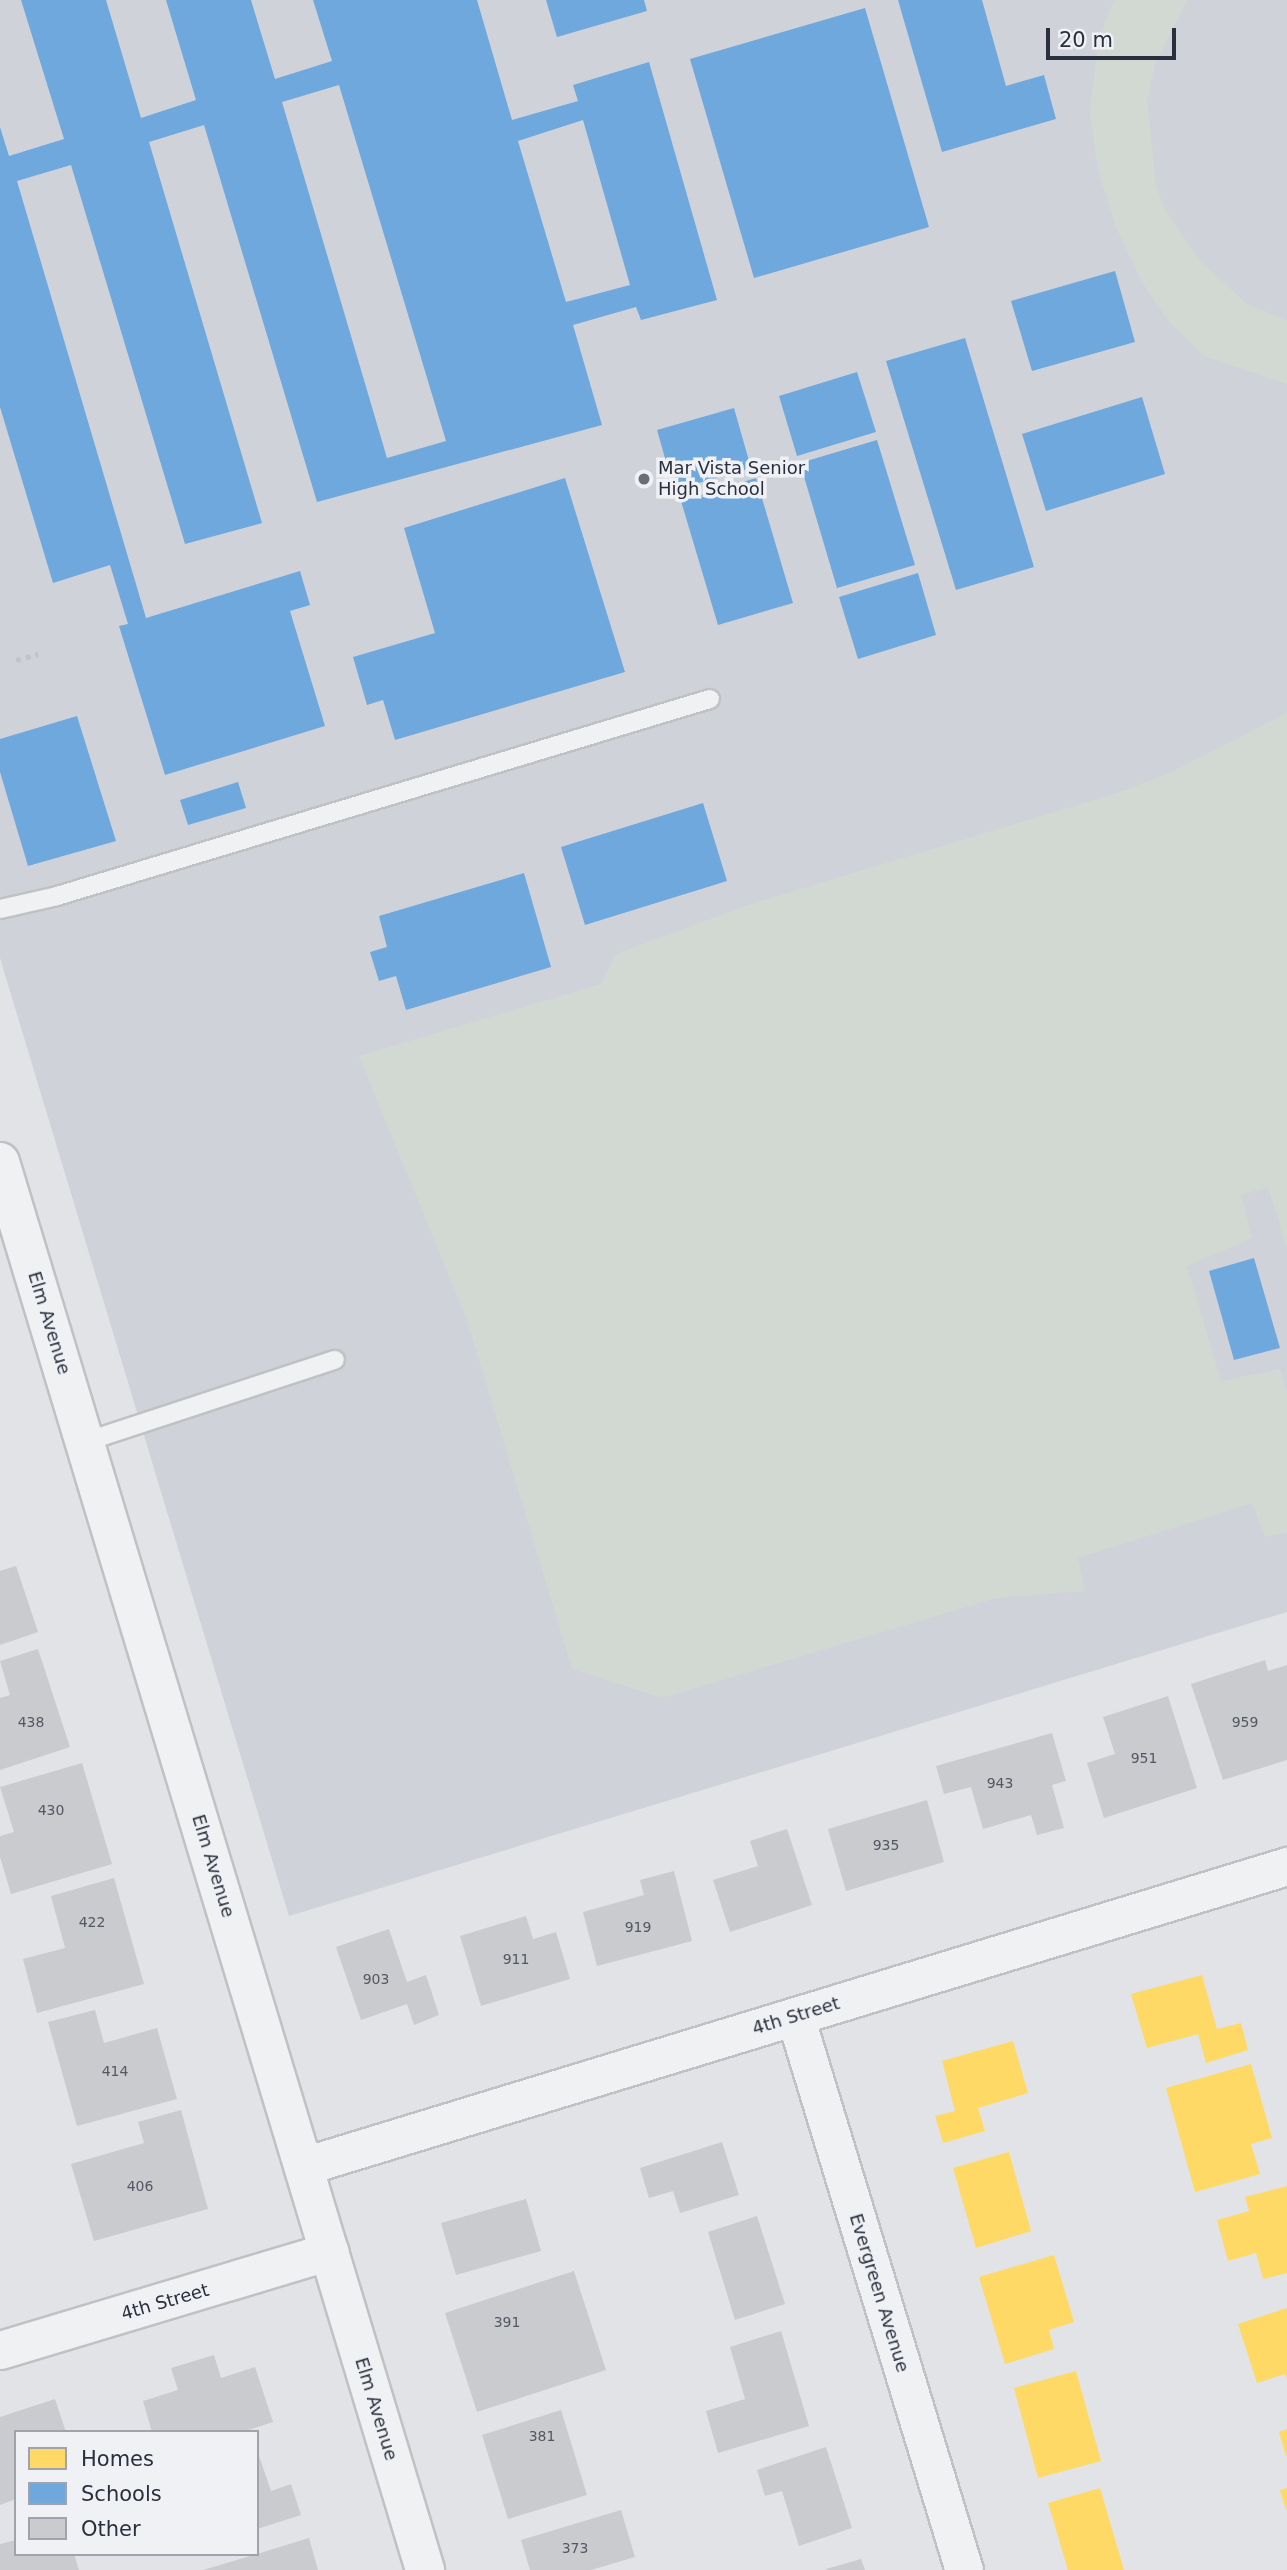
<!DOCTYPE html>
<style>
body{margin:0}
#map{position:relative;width:1287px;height:2570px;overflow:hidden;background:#e1e3e6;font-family:"DejaVu Sans",sans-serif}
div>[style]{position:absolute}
.built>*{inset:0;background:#d0d2d9}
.green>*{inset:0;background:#d1d9d2}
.homes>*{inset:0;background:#ffd966}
.schools>*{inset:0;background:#6fa8dc}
.building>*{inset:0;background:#cacbce}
.path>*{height:4.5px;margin-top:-2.25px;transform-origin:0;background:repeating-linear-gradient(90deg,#c3c4c9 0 5px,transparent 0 10px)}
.roads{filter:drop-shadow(2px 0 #c0c1c4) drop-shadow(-2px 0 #c0c1c4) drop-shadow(0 2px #c0c1c4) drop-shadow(0 -2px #c0c1c4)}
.service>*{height:18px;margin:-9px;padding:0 9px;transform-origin:9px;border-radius:9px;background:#f0f1f3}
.minor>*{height:37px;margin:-18.5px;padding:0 18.5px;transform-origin:18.5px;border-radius:18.5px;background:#f0f1f3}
.tertiary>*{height:38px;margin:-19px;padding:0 19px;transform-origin:19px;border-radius:19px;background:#f0f1f3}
.dots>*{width:19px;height:19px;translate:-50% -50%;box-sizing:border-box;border:4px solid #eff1f5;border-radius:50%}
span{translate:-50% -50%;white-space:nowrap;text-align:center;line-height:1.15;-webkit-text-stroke:7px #eff1f5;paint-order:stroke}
.number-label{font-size:14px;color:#535762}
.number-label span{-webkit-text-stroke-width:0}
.poi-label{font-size:18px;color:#2a2f3d}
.left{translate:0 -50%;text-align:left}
.street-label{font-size:18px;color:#2a2f3d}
.legend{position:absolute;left:14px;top:2430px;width:245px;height:126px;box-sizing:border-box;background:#eff1f5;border:2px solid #a0a3ab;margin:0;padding:9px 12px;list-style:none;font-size:21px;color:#2a2f3d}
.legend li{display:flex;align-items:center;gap:14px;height:35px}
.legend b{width:35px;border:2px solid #a0a3ab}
.scale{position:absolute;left:1046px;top:28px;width:130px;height:32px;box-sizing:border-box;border:4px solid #2a2f3d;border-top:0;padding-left:9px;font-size:21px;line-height:24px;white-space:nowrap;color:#2a2f3d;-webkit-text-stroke:5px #eff1f5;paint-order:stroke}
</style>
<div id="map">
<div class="built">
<i style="clip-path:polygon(0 0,1287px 0,1287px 1612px,289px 1916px,0 958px)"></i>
</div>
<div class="green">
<i style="clip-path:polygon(1114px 0,1187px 0,1155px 64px,1147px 100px,1156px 185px,1164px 208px,1199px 260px,1247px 304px,1287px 320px,1287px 384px,1204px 356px,1170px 323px,1142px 282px,1116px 227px,1098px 170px,1090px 113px,1098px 40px)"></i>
<i style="clip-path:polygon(1287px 713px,1287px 1249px,1268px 1187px,1241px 1195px,1252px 1238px,1187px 1266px,1221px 1381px,1280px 1369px,1287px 1393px,1287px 1532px,1265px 1537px,1252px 1503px,1078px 1558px,1085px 1591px,996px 1598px,662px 1698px,572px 1669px,467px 1320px,359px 1056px,601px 984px,616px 954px,748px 905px,1117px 793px,1167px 774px)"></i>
</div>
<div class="homes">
<i style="clip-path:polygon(1202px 1975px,1217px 2029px,1241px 2023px,1248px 2050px,1206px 2063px,1198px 2034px,1147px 2048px,1131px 1994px)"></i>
<i style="clip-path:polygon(1013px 2041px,1028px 2093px,978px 2108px,985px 2131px,943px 2143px,935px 2116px,955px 2111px,942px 2061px)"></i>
<i style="clip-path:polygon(1251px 2064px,1272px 2138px,1251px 2144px,1260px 2174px,1195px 2192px,1166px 2088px)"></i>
<i style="clip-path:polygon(1009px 2152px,1031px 2231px,976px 2248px,953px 2168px)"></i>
<i style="clip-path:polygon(1287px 2186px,1287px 2273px,1263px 2279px,1256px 2253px,1228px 2261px,1217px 2220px,1249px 2211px,1245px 2197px)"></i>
<i style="clip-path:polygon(1054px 2255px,1074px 2322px,1049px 2330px,1054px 2349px,1005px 2364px,979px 2277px)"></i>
<i style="clip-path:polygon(1287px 2308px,1287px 2379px,1285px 2374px,1257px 2383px,1238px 2324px)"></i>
<i style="clip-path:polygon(1076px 2371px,1101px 2461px,1038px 2478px,1014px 2388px)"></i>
<i style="clip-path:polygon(1287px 2429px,1287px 2456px,1286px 2456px,1279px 2432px)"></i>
<i style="clip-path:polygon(1100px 2488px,1124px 2570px,1068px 2570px,1048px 2503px)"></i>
<i style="clip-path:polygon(1287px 2488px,1287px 2510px,1286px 2510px,1280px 2490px)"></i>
</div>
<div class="schools">
<i style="clip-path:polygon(evenodd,21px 0,106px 0,141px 118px,196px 100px,166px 0,251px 0,275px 79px,332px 61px,313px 0,477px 0,512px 120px,578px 101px,573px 85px,649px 62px,717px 300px,641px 320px,636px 307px,573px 325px,602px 425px,317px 502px,204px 125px,149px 142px,262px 523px,185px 544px,71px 165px,17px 181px,146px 618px,300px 571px,310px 605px,290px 611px,325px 726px,165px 775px,119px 626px,128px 624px,110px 565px,53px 583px,0 407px,0 127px,9px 156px,64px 139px,21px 0,339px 85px,446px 441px,387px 458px,282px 102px,339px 85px,21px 0,583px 120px,630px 285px,566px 302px,518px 141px,583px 120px)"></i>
<i style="clip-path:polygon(546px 0,644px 0,647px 11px,557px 37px)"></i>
<i style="clip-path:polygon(898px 0,982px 0,1006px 86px,1044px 75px,1056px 119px,942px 152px)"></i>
<i style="clip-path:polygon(865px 8px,929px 227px,754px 278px,690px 59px)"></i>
<i style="clip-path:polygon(1115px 271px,1135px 342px,1032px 371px,1011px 301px)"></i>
<i style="clip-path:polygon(965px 338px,1034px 567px,956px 590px,886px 361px)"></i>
<i style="clip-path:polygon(857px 372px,876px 432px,797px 456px,779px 396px)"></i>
<i style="clip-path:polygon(1142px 397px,1165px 474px,1046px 511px,1022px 434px)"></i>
<i style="clip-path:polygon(734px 408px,751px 468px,674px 490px,657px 430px)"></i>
<i style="clip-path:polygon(877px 440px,915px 565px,837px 588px,800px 463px)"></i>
<i style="clip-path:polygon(565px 478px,625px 672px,395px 740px,383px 700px,367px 705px,353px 657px,435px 633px,404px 528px)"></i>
<i style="clip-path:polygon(756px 478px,793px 603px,718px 625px,681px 501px)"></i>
<i style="clip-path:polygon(918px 573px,936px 635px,858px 659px,839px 597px)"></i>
<i style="clip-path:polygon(77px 716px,116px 841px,28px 866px,0 772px,0 739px)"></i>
<i style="clip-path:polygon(238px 782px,246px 808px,188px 825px,180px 800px)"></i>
<i style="clip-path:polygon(703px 803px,727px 881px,585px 925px,561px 847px)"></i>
<i style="clip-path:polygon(524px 873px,551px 967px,406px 1010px,396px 976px,379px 981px,370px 952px,387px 947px,379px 916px)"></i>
<i style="clip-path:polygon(1254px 1258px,1280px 1348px,1234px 1360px,1209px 1271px)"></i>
</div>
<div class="building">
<i style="clip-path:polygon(16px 1566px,38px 1632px,0 1645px,0 1571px)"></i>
<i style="clip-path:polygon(38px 1649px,70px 1747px,0 1770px,0 1698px,10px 1695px,0 1661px)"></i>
<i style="clip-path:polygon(1265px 1660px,1268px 1671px,1287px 1665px,1287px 1760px,1223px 1780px,1191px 1684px)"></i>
<i style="clip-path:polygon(1168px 1696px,1197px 1788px,1104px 1818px,1087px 1763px,1115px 1754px,1103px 1717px)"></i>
<i style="clip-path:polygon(1052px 1733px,1066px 1781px,1052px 1785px,1064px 1828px,1037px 1835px,1031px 1815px,983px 1829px,971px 1787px,944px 1794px,936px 1766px)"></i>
<i style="clip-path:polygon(82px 1763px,112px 1864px,11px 1894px,0 1857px,0 1836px,14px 1832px,0 1787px)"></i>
<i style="clip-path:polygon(927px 1800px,944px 1862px,846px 1891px,828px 1829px)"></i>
<i style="clip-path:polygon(787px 1829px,812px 1905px,730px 1932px,713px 1880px,758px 1866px,750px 1841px)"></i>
<i style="clip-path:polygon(674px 1871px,692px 1941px,597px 1966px,583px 1912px,644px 1895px,640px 1880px)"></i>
<i style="clip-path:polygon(114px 1878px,144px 1984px,37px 2013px,23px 1959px,65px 1948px,51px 1896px)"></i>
<i style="clip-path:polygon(526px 1916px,533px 1939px,556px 1932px,570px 1979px,481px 2006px,460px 1936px)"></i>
<i style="clip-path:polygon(389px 1929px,407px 1982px,426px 1975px,439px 2015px,414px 2025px,407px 2004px,361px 2020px,336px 1947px)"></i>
<i style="clip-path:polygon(95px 2010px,104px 2043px,157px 2028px,177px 2099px,77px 2126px,48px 2022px)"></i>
<i style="clip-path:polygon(181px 2110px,208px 2209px,94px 2241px,71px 2164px,144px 2143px,138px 2122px)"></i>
<i style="clip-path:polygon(722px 2142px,739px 2195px,680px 2213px,673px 2191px,649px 2198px,640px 2168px)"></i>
<i style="clip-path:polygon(526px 2199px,541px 2251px,456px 2275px,441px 2223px)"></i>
<i style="clip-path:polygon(757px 2216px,785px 2304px,735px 2320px,708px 2232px)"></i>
<i style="clip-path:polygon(574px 2271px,606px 2370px,477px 2412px,445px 2313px)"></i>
<i style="clip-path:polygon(781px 2331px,809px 2426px,718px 2453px,706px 2411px,745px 2399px,730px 2347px)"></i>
<i style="clip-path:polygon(214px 2355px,221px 2378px,255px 2367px,273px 2422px,242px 2432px,152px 2432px,143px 2401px,178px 2390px,171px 2368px)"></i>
<i style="clip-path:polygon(55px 2399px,66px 2432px,16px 2432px,16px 2499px,0 2505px,0 2417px)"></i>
<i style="clip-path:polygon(561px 2410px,587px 2495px,508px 2519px,482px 2435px)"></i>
<i style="clip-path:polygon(826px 2447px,852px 2528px,799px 2546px,782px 2491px,765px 2496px,757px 2470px)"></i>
<i style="clip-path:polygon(257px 2450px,271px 2491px,291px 2484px,301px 2515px,257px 2529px)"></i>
<i style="clip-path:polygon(621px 2510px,635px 2557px,591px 2570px,530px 2570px,521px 2540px)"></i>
<i style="clip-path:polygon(309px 2538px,318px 2570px,203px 2570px,257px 2554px)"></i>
<i style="clip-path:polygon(16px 2540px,16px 2554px,74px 2554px,79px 2570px,0 2570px,0 2544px)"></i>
<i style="clip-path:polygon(861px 2559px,865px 2570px,826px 2570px,826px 2569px)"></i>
</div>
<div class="path">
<i style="left:16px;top:660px;width:23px;rotate:-15deg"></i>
</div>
<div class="roads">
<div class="service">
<i style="left:0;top:909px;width:58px;rotate:-12.8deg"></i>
<i style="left:57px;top:896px;width:682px;rotate:-16.79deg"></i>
<i style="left:85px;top:1442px;width:263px;rotate:-18.2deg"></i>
</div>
<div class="minor">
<i style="left:795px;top:2016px;width:579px;rotate:73.04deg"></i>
<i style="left:304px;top:2166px;width:1028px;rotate:-16.97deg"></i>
<i style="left:0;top:2350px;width:344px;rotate:-16.7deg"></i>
</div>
<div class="tertiary">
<i style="left:0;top:1162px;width:1471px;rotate:73.2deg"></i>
</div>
</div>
<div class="dots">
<i style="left:644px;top:479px;background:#6a6e78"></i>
</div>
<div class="number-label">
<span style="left:31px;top:1722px">438</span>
<span style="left:1245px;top:1722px">959</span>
<span style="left:1144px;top:1758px">951</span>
<span style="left:1000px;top:1783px">943</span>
<span style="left:51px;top:1810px">430</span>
<span style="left:886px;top:1845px">935</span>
<span style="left:92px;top:1922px">422</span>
<span style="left:638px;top:1927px">919</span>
<span style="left:516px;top:1959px">911</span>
<span style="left:376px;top:1979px">903</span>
<span style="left:115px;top:2071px">414</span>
<span style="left:140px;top:2186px">406</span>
<span style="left:507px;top:2322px">391</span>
<span style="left:542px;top:2436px">381</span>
<span style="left:575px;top:2548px">373</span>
</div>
<div class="poi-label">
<span class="left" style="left:658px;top:479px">Mar Vista Senior<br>High School</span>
</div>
<div class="street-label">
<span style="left:49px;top:1323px;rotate:73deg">Elm Avenue</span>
<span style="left:213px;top:1866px;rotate:73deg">Elm Avenue</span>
<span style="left:796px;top:2016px;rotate:-17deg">4th Street</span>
<span style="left:879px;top:2293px;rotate:73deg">Evergreen Avenue</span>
<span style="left:165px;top:2302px;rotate:-16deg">4th Street</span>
<span style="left:376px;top:2409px;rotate:73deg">Elm Avenue</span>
</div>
<ul class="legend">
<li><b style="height:19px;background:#ffd966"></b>Homes</li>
<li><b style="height:19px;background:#6fa8dc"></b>Schools</li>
<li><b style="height:19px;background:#cacbce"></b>Other</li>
</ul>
<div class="scale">20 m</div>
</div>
